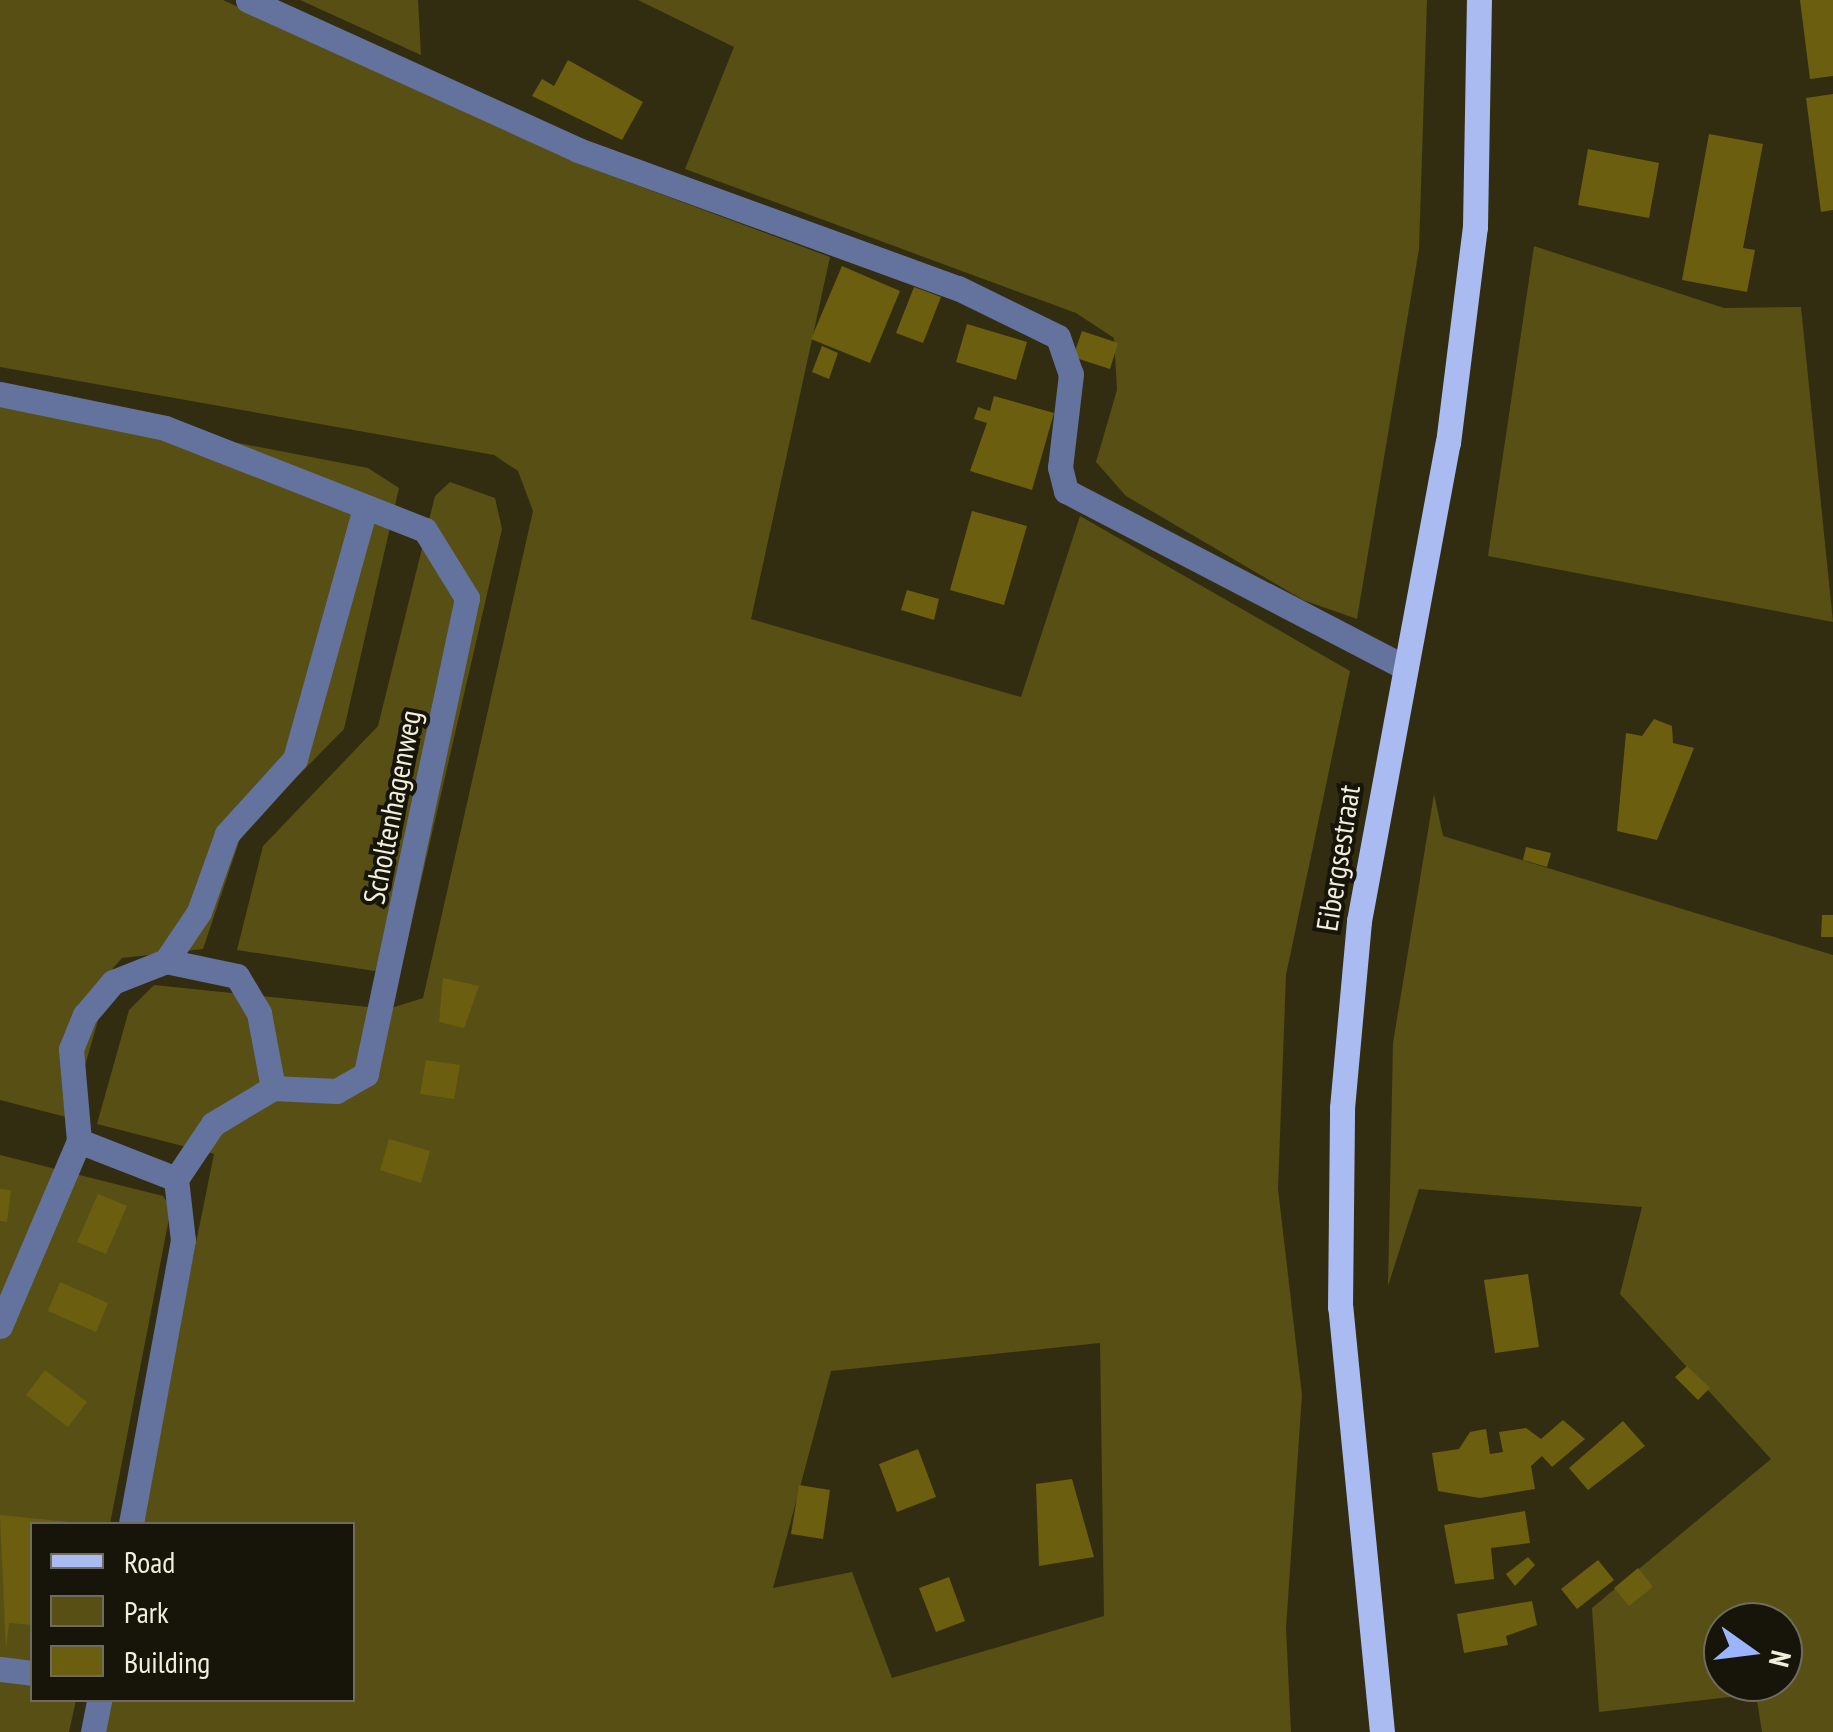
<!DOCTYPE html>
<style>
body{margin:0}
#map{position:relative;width:1833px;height:1732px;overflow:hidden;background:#322d10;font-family:"PT Sans Narrow",sans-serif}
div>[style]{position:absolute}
.green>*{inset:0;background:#584f14}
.building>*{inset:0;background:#6b5f0f}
.minor>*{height:25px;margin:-12.5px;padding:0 12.5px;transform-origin:12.5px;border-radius:12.5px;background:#64739e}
.major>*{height:25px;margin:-12.5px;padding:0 12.5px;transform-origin:12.5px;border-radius:12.5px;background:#a9bbf0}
span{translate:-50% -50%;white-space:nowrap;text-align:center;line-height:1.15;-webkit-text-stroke:8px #171509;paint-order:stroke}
.street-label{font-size:30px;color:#f1eedd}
.legend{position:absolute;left:30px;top:1522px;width:325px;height:180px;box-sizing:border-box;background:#171509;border:2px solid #6e6c5e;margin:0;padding:12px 18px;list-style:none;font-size:30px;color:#f1eedd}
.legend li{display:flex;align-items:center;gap:20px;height:50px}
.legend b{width:50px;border:2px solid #6e6c5e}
.north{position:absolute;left:1703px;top:1602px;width:100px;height:100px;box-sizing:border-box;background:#171509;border:2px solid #6e6c5e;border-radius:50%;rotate:104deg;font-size:28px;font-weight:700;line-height:40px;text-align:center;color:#f1eedd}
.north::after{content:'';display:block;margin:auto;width:35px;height:45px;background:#9cb4fd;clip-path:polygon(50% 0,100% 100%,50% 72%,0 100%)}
</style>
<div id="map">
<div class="green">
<i style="clip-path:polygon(evenodd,0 0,223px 0,580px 164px,830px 257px,751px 619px,1021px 697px,1080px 516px,1350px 671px,1286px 975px,1278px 1189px,1302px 1395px,1286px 1628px,1291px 1732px,101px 1732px,107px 1700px,352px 1700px,352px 1524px,139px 1524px,214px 1154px,97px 1124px,129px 1010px,154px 985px,388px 1009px,423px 998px,533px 511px,518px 471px,494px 455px,0 367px,0 0,1100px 1343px,1104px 1616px,892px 1678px,852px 1572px,773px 1588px,831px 1371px,1100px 1343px)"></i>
<i style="clip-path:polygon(300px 0,418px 0,421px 55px)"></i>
<i style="clip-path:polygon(638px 0,1427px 0,1419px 249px,1357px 619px,1303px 600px,1126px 496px,1096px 462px,1117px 390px,1114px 338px,1076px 313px,685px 169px,734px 47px)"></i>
<i style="clip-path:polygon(1534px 246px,1724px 308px,1801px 307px,1833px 622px,1488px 556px)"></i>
<i style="clip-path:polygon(0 397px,368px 468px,399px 488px,344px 729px,242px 833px,203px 949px,122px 958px,113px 968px,70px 1118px,0 1100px)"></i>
<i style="clip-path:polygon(450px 482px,495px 498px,502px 529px,405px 951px,375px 971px,237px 950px,263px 846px,378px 726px,435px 496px)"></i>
<i style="clip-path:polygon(evenodd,1434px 794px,1443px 836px,1833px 955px,1833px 1732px,1762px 1732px,1756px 1694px,1599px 1712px,1592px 1608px,1771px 1459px,1620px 1294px,1642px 1207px,1419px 1189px,1388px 1286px,1393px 1043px,1434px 794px,1723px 1622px,1783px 1622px,1783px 1682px,1723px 1682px,1723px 1622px)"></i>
<i style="clip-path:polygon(0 1155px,163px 1196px,171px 1208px,110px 1524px,32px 1524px,32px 1700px,76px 1700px,69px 1732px,0 1732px)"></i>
</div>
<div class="building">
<i style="clip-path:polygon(1800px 0,1833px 0,1833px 76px,1810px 79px)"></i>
<i style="clip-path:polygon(568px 60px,643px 102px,622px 140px,532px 96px,542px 79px,554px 86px)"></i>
<i style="clip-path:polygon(1833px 94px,1833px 210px,1821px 212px,1806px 98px)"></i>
<i style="clip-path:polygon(1709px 134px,1763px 144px,1743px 248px,1755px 250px,1747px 292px,1682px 280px)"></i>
<i style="clip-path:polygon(1588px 149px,1659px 163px,1649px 218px,1578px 205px)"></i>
<i style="clip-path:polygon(842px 266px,900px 291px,870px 363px,811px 339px)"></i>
<i style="clip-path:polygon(914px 287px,941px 297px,923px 343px,896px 333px)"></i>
<i style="clip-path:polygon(967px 324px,1027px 342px,1016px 380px,956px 362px)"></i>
<i style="clip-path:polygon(1082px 331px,1118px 343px,1110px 369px,1073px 357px)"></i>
<i style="clip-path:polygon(822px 346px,838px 353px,829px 379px,812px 372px)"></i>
<i style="clip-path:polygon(994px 396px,1054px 413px,1032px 490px,970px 471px,987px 423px,974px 419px,978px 407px,990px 411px)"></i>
<i style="clip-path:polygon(972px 511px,1027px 526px,1004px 605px,950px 590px)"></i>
<i style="clip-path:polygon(907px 590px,939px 599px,934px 620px,901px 610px)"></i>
<i style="clip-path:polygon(1654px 719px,1672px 726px,1673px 743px,1694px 748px,1657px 840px,1617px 831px,1626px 733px,1642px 736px)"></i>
<i style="clip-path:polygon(1526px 847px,1551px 853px,1547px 867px,1523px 860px)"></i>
<i style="clip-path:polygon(1822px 915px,1833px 915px,1833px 937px,1821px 937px)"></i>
<i style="clip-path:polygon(443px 978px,479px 986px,464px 1028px,439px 1022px)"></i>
<i style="clip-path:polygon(426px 1060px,460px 1065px,454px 1099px,420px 1094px)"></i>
<i style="clip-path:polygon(389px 1139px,430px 1151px,421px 1183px,380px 1170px)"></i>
<i style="clip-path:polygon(0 1189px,11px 1190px,7px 1222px,0 1221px)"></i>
<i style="clip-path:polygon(98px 1194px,127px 1206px,106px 1254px,77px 1242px)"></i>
<i style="clip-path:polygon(1528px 1274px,1539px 1347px,1495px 1353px,1484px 1280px)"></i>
<i style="clip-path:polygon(60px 1282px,108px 1303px,96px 1332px,48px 1311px)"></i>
<i style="clip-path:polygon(1687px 1366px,1710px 1388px,1698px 1400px,1675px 1377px)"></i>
<i style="clip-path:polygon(45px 1370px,87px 1402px,68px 1427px,26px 1395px)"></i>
<i style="clip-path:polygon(1563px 1420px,1585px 1439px,1552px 1467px,1542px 1456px,1531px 1466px,1535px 1489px,1480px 1498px,1438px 1491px,1432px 1453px,1459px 1449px,1470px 1432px,1486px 1429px,1490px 1454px,1503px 1452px,1499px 1432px,1526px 1428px,1541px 1439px)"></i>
<i style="clip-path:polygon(1623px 1421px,1645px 1446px,1588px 1490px,1569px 1468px)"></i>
<i style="clip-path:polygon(918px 1449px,936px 1497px,897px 1512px,879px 1464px)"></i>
<i style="clip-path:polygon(1072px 1479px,1094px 1557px,1039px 1566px,1036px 1484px)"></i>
<i style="clip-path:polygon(799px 1485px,830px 1490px,823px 1539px,791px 1534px)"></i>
<i style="clip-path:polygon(1525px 1511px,1530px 1543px,1491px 1548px,1494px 1579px,1455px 1584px,1444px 1525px)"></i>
<i style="clip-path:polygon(0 1515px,69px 1522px,32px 1524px,32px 1625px,9px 1623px,6px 1649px)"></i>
<i style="clip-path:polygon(1528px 1557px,1535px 1565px,1515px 1586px,1506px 1574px)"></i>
<i style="clip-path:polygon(1598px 1560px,1614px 1580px,1577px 1609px,1561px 1589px)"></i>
<i style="clip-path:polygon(1638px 1568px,1653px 1587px,1629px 1606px,1614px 1588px)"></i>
<i style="clip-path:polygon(949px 1577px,965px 1621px,936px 1632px,919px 1588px)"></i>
<i style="clip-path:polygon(1532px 1601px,1537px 1625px,1506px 1636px,1508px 1645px,1464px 1653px,1457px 1614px)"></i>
</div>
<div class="minor">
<i style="left:248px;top:0;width:362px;rotate:24.4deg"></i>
<i style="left:578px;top:150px;width:404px;rotate:20deg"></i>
<i style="left:958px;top:288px;width:111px;rotate:26.1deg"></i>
<i style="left:1058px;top:337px;width:39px;rotate:71deg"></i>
<i style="left:1071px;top:374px;width:94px;rotate:96.7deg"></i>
<i style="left:1060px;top:467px;width:25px;rotate:76deg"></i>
<i style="left:1066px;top:491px;width:381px;rotate:27.5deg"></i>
<i style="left:0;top:394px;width:168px;rotate:11.6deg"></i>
<i style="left:165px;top:428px;width:279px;rotate:21.4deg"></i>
<i style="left:425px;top:530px;width:80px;rotate:58.3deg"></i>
<i style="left:467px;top:598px;width:487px;rotate:102deg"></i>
<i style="left:366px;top:1074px;width:34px;rotate:150deg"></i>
<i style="left:336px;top:1091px;width:63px;rotate:-177.3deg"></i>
<i style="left:273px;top:1088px;width:76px;rotate:-100.6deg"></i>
<i style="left:259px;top:1013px;width:43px;rotate:-120.7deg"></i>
<i style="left:237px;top:976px;width:73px;rotate:-168.1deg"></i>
<i style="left:79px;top:1141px;width:92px;rotate:-95deg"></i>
<i style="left:71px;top:1049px;width:37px;rotate:-68deg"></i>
<i style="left:85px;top:1015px;width:43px;rotate:-49.7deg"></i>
<i style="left:113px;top:982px;width:57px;rotate:-21.6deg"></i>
<i style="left:166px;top:961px;width:59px;rotate:-56deg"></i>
<i style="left:199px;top:912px;width:83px;rotate:-70.3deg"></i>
<i style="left:227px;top:834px;width:101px;rotate:-47.8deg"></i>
<i style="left:295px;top:759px;width:260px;rotate:-74.4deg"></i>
<i style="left:79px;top:1141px;width:104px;rotate:21.4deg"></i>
<i style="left:176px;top:1179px;width:61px;rotate:83.5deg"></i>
<i style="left:183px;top:1240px;width:289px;rotate:100.4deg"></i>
<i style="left:176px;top:1179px;width:66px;rotate:-56.1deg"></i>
<i style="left:213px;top:1124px;width:70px;rotate:-31deg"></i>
<i style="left:0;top:1326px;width:201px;rotate:-66.9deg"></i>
<i style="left:0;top:1669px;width:32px;rotate:7deg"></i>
<i style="left:93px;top:1732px;width:33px;rotate:-79deg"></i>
</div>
<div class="major">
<i style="left:1382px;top:1732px;width:427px;rotate:-95.6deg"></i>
<i style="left:1340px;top:1307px;width:199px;rotate:-89.4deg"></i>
<i style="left:1342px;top:1108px;width:188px;rotate:-84.8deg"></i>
<i style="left:1359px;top:921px;width:486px;rotate:-79.5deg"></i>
<i style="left:1448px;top:443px;width:218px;rotate:-82.9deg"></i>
<i style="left:1475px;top:227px;width:227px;rotate:-89deg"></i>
</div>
<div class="street-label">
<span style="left:392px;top:807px;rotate:-79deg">Scholtenhagenweg</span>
<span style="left:1338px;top:858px;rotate:-81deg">Eibergsestraat</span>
</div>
<ul class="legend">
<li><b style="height:12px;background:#a9bbf0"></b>Road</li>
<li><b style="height:28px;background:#584f14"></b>Park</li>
<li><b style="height:28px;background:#6b5f0f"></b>Building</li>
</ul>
<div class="north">N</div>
</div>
